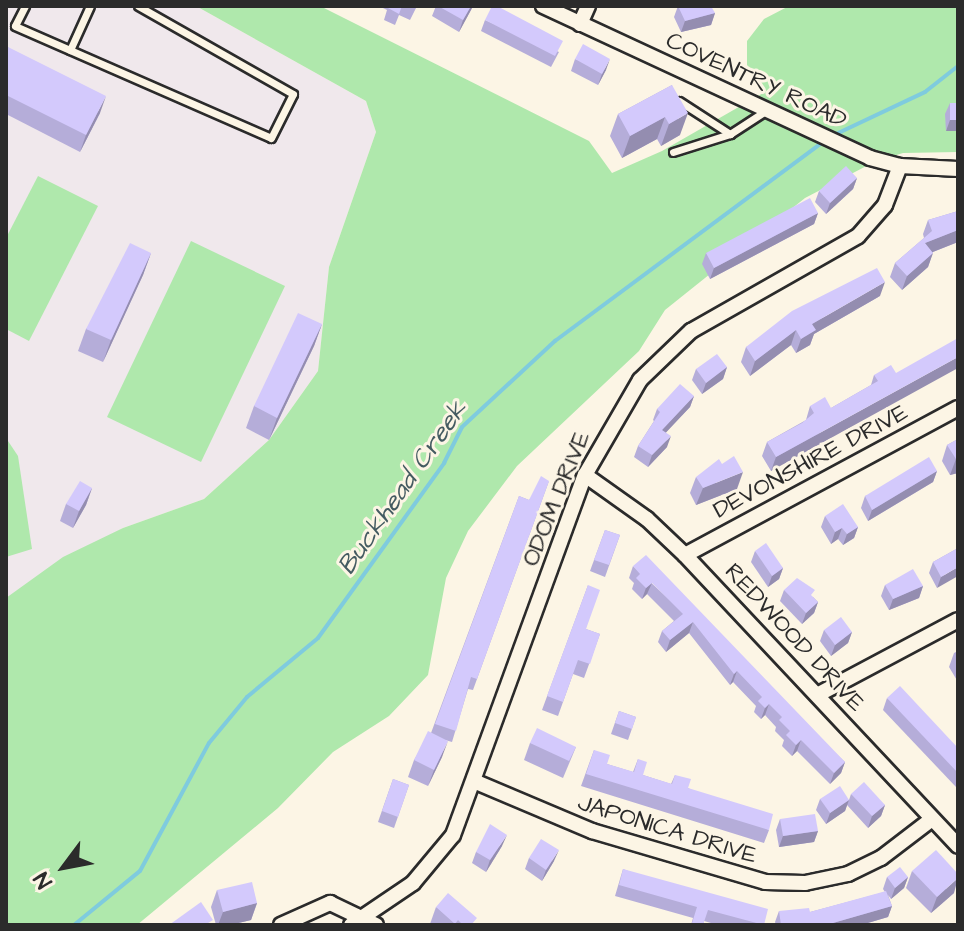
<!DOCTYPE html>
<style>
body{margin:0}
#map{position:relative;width:964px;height:931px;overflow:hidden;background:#fcf5e5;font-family:"Architects Daughter",sans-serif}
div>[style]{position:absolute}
.built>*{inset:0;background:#f0e8ec}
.green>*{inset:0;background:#afe8ac}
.stream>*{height:4px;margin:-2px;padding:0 2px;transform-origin:2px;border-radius:2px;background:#7fcbde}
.roads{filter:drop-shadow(2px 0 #2b2b2b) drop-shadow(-2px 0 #2b2b2b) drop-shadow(0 2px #2b2b2b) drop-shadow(0 -2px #2b2b2b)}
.lane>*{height:7px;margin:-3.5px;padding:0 3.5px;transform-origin:3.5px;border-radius:3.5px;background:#fcf5e5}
.street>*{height:14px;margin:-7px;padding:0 7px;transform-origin:7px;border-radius:7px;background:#fcf5e5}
.wall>*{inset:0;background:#b5add9}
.shaded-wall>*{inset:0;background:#948db0}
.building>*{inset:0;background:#d3c9fc}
span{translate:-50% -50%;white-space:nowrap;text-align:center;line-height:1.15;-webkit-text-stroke:6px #fcf5e5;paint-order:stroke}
.street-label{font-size:24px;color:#2b2b2b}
.water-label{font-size:26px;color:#445b61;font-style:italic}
.frame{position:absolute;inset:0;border:8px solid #2b2b2b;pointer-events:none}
.north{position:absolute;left:24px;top:827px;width:80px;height:80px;-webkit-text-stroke:6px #fcf5e5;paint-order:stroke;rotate:238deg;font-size:22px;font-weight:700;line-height:32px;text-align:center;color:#2b2b2b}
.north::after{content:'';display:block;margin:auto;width:28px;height:36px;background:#2b2b2b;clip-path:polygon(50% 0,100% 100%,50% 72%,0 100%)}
</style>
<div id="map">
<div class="built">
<i style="clip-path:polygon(6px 6px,196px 6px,366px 101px,376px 132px,329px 267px,318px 371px,269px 440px,204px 499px,123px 528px,6px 598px)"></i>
</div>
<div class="green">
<i style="clip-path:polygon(196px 6px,320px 6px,589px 141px,612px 173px,662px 151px,765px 92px,747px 65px,747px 41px,764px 19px,789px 6px,958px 6px,958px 152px,903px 153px,876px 161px,805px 198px,665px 310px,639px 351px,517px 466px,468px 531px,446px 578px,428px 675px,389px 716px,333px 752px,278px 808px,137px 925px,6px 925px,6px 598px,63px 557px,123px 528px,204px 499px,269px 440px,318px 371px,329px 267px,376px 132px,366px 101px)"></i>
<i style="clip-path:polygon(38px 176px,98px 206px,29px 341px,6px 329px,6px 238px)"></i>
<i style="clip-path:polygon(191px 241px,285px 286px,201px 462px,107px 417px)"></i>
<i style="clip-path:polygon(6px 438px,18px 456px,32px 549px,6px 557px)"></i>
</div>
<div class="stream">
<i style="left:834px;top:135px;width:101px;rotate:-25.3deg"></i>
<i style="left:925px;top:92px;width:42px;rotate:-38.2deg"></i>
<i style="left:74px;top:925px;width:85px;rotate:-39.3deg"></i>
<i style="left:140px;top:871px;width:145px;rotate:-61.7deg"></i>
<i style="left:209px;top:743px;width:60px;rotate:-50.4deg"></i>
<i style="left:247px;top:697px;width:92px;rotate:-39.7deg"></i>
<i style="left:318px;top:638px;width:216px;rotate:-54.2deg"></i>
<i style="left:444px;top:463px;width:40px;rotate:-63.4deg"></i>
<i style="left:462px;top:427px;width:127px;rotate:-42.8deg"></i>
<i style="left:555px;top:341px;width:334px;rotate:-36.6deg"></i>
</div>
<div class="roads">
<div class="lane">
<i style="left:25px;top:6px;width:22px;rotate:117deg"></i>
<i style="left:15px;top:26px;width:279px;rotate:23.6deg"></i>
<i style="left:271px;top:138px;width:49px;rotate:-63.4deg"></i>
<i style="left:293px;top:94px;width:178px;rotate:-150.4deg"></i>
<i style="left:70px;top:50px;width:48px;rotate:-65.6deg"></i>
<i style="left:679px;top:101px;width:61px;rotate:32.9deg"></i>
<i style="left:730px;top:134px;width:44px;rotate:-33deg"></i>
<i style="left:673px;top:152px;width:60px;rotate:-17.5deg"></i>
</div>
<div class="street">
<i style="left:543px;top:6px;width:361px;rotate:24.9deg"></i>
<i style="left:870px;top:158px;width:31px;rotate:15deg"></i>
<i style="left:900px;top:166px;width:58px;rotate:3deg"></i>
<i style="left:580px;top:24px;width:20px;rotate:-66deg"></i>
<i style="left:585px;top:475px;width:76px;rotate:35.4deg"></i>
<i style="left:647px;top:519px;width:52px;rotate:43.5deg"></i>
<i style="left:685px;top:555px;width:399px;rotate:46.8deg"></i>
<i style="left:685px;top:555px;width:310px;rotate:-28.3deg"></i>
<i style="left:819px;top:694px;width:157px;rotate:-28deg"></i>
<i style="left:476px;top:782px;width:126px;rotate:22.9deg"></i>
<i style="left:592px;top:831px;width:180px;rotate:16.4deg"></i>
<i style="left:765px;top:882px;width:40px;rotate:1.4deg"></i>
<i style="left:805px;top:883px;width:44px;rotate:-11.8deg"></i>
<i style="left:848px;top:874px;width:37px;rotate:-26deg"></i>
<i style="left:881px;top:858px;width:64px;rotate:-37.4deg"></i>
<i style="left:281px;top:925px;width:54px;rotate:-24.2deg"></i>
<i style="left:330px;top:903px;width:51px;rotate:25.6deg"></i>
<i style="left:351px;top:925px;width:75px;rotate:-34.1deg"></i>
<i style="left:413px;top:883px;width:62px;rotate:-50.2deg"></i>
<i style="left:453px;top:835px;width:383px;rotate:-69.9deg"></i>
<i style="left:585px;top:475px;width:110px;rotate:-59.9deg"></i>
<i style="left:640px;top:380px;width:71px;rotate:-43.9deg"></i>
<i style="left:691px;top:331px;width:192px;rotate:-29.6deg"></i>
<i style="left:858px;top:236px;width:41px;rotate:-48.9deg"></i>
<i style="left:885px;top:205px;width:42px;rotate:-69deg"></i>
</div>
</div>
<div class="wall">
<i style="clip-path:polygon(379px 6px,417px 6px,410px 20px,399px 15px,395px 25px,384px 20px,387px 10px)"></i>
<i style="clip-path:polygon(436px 6px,473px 6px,459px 32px,432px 16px)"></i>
<i style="clip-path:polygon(678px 6px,715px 13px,711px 25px,681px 32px,674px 17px)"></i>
<i style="clip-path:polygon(485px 20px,559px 52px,551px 67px,481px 31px)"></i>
<i style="clip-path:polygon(6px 46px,100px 113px,80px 152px,6px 114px)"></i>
<i style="clip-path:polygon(575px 59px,606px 70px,598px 85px,571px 71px)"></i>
<i style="clip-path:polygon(672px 85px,680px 135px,661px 146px,657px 139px,622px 158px,610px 136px,618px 114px)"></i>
<i style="clip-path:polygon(950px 103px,958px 103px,946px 131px,945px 114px)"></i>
<i style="clip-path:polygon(857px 178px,853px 189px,826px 214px,815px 202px,819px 191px)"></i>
<i style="clip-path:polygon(958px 211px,958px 242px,933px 252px,928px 267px,902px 290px,890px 277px,895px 263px,924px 238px,923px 234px,928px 220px)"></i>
<i style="clip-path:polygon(818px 213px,814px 224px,710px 279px,702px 264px,706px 253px)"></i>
<i style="clip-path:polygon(151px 253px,143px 275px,103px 362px,78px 351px,86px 329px)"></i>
<i style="clip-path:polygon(880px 296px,814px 334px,810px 345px,796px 353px,791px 345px,750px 376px,741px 362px,746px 347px)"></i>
<i style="clip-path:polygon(322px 324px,314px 346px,269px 440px,246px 428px,254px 406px)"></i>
<i style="clip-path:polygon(727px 367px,723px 379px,702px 394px,692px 380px,696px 369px)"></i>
<i style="clip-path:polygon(896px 373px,771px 471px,762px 456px,767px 442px,806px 420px,810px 406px,831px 408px,871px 385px,874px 375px)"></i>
<i style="clip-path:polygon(694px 396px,690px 407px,666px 432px,667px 447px,648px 467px,634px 457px,638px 446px,654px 421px,653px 420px,657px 409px)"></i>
<i style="clip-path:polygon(958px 439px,958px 473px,950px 475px,942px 461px,947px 445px)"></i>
<i style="clip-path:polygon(937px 471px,933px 482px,868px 521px,861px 508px,865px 496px)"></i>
<i style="clip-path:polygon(696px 477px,737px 489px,696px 505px,690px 493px)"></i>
<i style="clip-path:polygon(549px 481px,473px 690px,468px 689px,452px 742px,445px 740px,442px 757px,428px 786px,408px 777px,414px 760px,431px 733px,519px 496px,529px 500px)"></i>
<i style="clip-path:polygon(92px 488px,86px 505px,73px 528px,60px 521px,66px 504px)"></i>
<i style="clip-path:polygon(825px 516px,858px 527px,854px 538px,843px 545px,838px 539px,831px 544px,821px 527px)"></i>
<i style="clip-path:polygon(605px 530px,620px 535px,605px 577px,590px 571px)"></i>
<i style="clip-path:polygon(958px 548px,937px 588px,929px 573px,933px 562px)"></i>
<i style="clip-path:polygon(755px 551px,783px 568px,779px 579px,768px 587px,751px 562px)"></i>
<i style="clip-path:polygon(633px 566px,845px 762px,841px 773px,830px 784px,797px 751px,792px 756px,782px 746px,784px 740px,775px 731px,776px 727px,765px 715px,761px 719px,754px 712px,756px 706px,733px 682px,730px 685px,689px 633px,666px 652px,658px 642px,662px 631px,674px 621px,647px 594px,642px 599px,632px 589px,634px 583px,629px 578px)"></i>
<i style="clip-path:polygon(588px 585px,586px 629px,600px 634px,584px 678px,573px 674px,558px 716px,542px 710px)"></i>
<i style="clip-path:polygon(885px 585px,923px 586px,919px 598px,889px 610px,881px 596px)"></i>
<i style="clip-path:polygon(784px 590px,813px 597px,818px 602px,814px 613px,802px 624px,780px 601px)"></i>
<i style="clip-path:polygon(824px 630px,852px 632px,848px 643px,831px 656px,820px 641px)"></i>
<i style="clip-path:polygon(958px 651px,958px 682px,949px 667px,954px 653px)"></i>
<i style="clip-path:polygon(887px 698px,958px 748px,958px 785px,956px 787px,883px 710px)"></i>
<i style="clip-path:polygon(619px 711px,636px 717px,628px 740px,611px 734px)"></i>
<i style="clip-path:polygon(530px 743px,576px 747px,563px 778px,524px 760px)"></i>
<i style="clip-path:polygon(594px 750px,607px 764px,633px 772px,638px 759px,643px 775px,671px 784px,675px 775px,688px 788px,769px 830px,764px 843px,581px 786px)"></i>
<i style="clip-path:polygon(393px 779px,409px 785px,394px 828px,378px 822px)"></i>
<i style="clip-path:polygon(851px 794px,885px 805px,881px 816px,868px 828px,847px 805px,845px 811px,826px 824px,816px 810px,820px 799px,849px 800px)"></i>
<i style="clip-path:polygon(780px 819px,818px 831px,814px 842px,779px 847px,776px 830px)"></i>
<i style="clip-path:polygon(502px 846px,486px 872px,472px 863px,476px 852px)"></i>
<i style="clip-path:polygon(529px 858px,554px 861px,542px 881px,525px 869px)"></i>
<i style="clip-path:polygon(623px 869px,764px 925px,718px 925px,704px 921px,703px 925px,691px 925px,693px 918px,615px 896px)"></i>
<i style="clip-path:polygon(912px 871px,954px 893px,931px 913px,906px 888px)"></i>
<i style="clip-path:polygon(887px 877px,908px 877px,904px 888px,891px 899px,888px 895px,892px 906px,888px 917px,861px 925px,776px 925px,775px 922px,779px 911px,810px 912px,885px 892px,883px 889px)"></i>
<i style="clip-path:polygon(217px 890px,257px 903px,251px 920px,230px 925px,216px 925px,211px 907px)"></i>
<i style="clip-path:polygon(436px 907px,475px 925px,431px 925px,430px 924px)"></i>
</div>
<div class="shaded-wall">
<i style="clip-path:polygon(471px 6px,473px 6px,471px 10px,459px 32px,463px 20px)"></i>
<i style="clip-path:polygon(715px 13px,711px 25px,681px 32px,685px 21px)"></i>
<i style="clip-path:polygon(610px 59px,606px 70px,598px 85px,602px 74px)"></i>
<i style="clip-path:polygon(106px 96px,100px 113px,80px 152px,86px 135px)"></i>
<i style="clip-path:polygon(688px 113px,680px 135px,661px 146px,669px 124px)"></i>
<i style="clip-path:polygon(665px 117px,657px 139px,622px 158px,630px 136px)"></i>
<i style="clip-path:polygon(950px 120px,958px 120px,958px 131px,946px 131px)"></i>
<i style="clip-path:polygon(857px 178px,853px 189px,826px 214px,830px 203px)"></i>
<i style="clip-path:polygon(818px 213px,814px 224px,710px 279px,714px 268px)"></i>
<i style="clip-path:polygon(958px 230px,958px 242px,920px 257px,925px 243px)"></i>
<i style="clip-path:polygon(151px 253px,143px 275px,103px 362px,111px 340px)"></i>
<i style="clip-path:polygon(933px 253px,928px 267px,902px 290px,907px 276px)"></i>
<i style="clip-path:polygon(885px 282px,880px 296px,814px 334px,810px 345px,796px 353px,801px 339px,812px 324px)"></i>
<i style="clip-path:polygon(322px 324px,314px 346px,269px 440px,277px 418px)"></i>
<i style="clip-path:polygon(796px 330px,791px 345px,750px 376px,755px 361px)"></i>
<i style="clip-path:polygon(958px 357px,958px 368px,771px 471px,776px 457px)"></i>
<i style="clip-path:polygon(727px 367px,723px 379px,702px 394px,706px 383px)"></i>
<i style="clip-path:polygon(694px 396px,690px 407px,658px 441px,662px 430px)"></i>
<i style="clip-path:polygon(671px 436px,667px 447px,648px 467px,652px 455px)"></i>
<i style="clip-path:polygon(958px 458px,958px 473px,950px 475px,956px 459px)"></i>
<i style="clip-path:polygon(937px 471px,933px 482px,868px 521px,872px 510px)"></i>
<i style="clip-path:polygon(743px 472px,737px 489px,696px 505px,703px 488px)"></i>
<i style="clip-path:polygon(92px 488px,86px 505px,73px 528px,79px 511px)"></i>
<i style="clip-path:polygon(858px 527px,854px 538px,843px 545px,847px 534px)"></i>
<i style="clip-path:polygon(842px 528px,838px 539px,831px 544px,835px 532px)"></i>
<i style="clip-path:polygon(958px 567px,958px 576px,937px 588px,941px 577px)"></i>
<i style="clip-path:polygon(783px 568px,779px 579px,768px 587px,772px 576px)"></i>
<i style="clip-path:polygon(652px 583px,647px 594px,642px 599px,646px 588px)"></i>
<i style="clip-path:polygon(923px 586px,919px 598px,889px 610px,893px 599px)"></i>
<i style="clip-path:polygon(818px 602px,814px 613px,802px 624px,806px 613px)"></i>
<i style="clip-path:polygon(693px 622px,689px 633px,666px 652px,670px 640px)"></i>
<i style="clip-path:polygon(852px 632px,848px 643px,831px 656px,835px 645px)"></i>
<i style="clip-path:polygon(737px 671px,733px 682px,730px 685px,734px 674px)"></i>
<i style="clip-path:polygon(769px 704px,765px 715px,761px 719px,765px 708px)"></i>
<i style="clip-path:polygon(801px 740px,797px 751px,792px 756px,796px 745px)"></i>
<i style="clip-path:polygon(448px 741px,442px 757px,428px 786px,434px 770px)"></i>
<i style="clip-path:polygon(845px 762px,841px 773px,830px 784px,834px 773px)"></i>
<i style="clip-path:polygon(849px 800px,845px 811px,826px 824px,830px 813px)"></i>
<i style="clip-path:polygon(885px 805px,881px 816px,868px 828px,872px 816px)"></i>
<i style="clip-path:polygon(818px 831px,814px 842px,779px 847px,783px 836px)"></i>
<i style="clip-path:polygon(507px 835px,502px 846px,486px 872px,490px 860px)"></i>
<i style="clip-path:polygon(559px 850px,554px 861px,542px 881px,546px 870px)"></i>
<i style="clip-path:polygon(908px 877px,904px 888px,891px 899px,895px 888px)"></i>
<i style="clip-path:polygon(958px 878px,954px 893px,931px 913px,937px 897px)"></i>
<i style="clip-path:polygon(257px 903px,251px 920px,230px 925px,218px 925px,223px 912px)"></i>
<i style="clip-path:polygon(892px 906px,888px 917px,861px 925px,826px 925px)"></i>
</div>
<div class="building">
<i style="clip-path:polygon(389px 6px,402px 6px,399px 14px,388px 8px)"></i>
<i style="clip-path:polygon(438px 6px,471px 6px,463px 20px)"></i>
<i style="clip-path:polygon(492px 6px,497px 6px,563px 41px,555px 56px,485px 20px)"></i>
<i style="clip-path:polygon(678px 6px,711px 6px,715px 13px,685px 21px)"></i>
<i style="clip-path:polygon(583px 44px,610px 59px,602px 74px,575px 59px)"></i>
<i style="clip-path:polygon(6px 46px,106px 96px,86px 135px,6px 95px)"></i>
<i style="clip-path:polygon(672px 85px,688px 113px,669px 124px,665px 117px,630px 136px,618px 114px)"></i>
<i style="clip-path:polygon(950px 103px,958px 103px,958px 120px,950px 120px)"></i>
<i style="clip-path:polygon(846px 166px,857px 178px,830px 203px,819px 191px)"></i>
<i style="clip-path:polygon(810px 198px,818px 213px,714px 268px,706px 253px)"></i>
<i style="clip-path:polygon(958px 211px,958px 230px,925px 243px,933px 253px,907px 276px,895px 263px,932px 231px,928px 220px)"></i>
<i style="clip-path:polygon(130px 243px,151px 253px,111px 340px,86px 329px)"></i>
<i style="clip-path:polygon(877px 268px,885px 282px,812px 324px,816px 330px,801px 339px,796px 330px,755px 361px,746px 347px,792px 311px)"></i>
<i style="clip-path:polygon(298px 313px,322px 324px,277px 418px,254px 406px)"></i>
<i style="clip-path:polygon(958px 338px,958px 357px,776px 457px,767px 442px,802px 423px,814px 413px,810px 406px,825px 397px,831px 408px,878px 381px,874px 375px,891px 365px,896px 373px)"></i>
<i style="clip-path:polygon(717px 354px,727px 367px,706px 383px,696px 369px)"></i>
<i style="clip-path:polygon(680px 384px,694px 396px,662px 430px,671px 436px,652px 455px,638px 446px,660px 412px,657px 409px)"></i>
<i style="clip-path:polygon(958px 439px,958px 458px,956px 459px,947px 445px)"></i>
<i style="clip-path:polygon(734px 456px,743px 472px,703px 488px,696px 477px,719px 459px,722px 464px)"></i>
<i style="clip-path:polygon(929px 457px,937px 471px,872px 510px,865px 496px)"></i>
<i style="clip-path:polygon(541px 476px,549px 481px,477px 679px,471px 677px,456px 731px,435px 724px,519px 496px,529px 500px)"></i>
<i style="clip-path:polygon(80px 481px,92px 488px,79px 511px,66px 504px)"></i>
<i style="clip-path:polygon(843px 504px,858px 527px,847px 534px,842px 528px,835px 532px,825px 516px)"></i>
<i style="clip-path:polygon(605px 530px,620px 535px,609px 565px,594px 560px)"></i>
<i style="clip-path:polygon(766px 543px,783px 568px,772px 576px,755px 551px)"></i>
<i style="clip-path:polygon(958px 548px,958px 567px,941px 577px,933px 562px)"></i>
<i style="clip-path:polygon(646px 555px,845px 762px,834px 773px,801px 740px,796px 745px,786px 735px,790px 731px,779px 720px,782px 717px,769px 704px,765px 708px,758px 701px,762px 697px,737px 671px,734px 674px,693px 622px,670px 640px,662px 631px,683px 614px,652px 583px,646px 588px,636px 578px,640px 574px,633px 566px)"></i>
<i style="clip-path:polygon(913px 569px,923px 586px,893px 599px,885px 585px)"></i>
<i style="clip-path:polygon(797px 578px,815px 590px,811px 595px,818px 602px,806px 613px,784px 590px)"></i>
<i style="clip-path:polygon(588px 585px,600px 590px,586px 629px,600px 634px,590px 664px,578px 660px,563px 702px,547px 696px)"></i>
<i style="clip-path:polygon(841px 617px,852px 632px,835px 645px,824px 630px)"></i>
<i style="clip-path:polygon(900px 686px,958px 748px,958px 773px,887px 698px)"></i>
<i style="clip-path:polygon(619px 711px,636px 717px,632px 729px,615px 723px)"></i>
<i style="clip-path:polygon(537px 728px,576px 747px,569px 761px,530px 743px)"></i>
<i style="clip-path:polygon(428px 731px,448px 741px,434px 770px,414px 760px)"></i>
<i style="clip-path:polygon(594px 750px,610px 755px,607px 764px,634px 772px,638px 759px,647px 762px,643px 775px,672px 784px,675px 775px,691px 779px,688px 788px,773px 814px,769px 830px,586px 774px)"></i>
<i style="clip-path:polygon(393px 779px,409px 785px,398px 817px,382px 811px)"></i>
<i style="clip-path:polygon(864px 782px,885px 805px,872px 816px,851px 794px)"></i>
<i style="clip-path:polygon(840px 786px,849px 800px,830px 813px,820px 799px)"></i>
<i style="clip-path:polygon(815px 814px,818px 831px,783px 836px,780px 819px)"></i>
<i style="clip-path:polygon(490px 824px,507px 835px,490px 860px,476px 852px)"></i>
<i style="clip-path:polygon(541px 839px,559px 850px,546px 870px,529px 858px)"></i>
<i style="clip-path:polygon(936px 850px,958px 874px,958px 878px,937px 897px,912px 871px)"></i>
<i style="clip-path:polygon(900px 867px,908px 877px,895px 888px,887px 877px)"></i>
<i style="clip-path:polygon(623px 869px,768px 909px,764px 925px,708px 910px,703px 925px,692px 923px,697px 907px,619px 885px)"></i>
<i style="clip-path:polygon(252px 882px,257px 903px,223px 912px,217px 890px)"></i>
<i style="clip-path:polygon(886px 891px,892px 906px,826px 925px,781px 925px,779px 911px,809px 908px,810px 912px)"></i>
<i style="clip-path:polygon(448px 893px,477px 918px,471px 925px,463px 925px,458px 920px,455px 924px,436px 907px)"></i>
<i style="clip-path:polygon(201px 902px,213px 920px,205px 925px,169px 925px)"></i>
</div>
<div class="street-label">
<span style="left:756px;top:81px;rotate:25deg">COVENTRY ROAD</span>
<span style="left:811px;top:462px;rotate:-28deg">DEVONSHIRE DRIVE</span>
<span style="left:557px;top:499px;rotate:-68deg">ODOM DRIVE</span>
<span style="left:794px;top:638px;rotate:47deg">REDWOOD DRIVE</span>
<span style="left:667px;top:830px;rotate:17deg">JAPONICA DRIVE</span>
</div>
<div class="water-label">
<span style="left:403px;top:488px;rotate:-55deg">Buckhead Creek</span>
</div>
<div class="frame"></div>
<div class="north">N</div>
</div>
